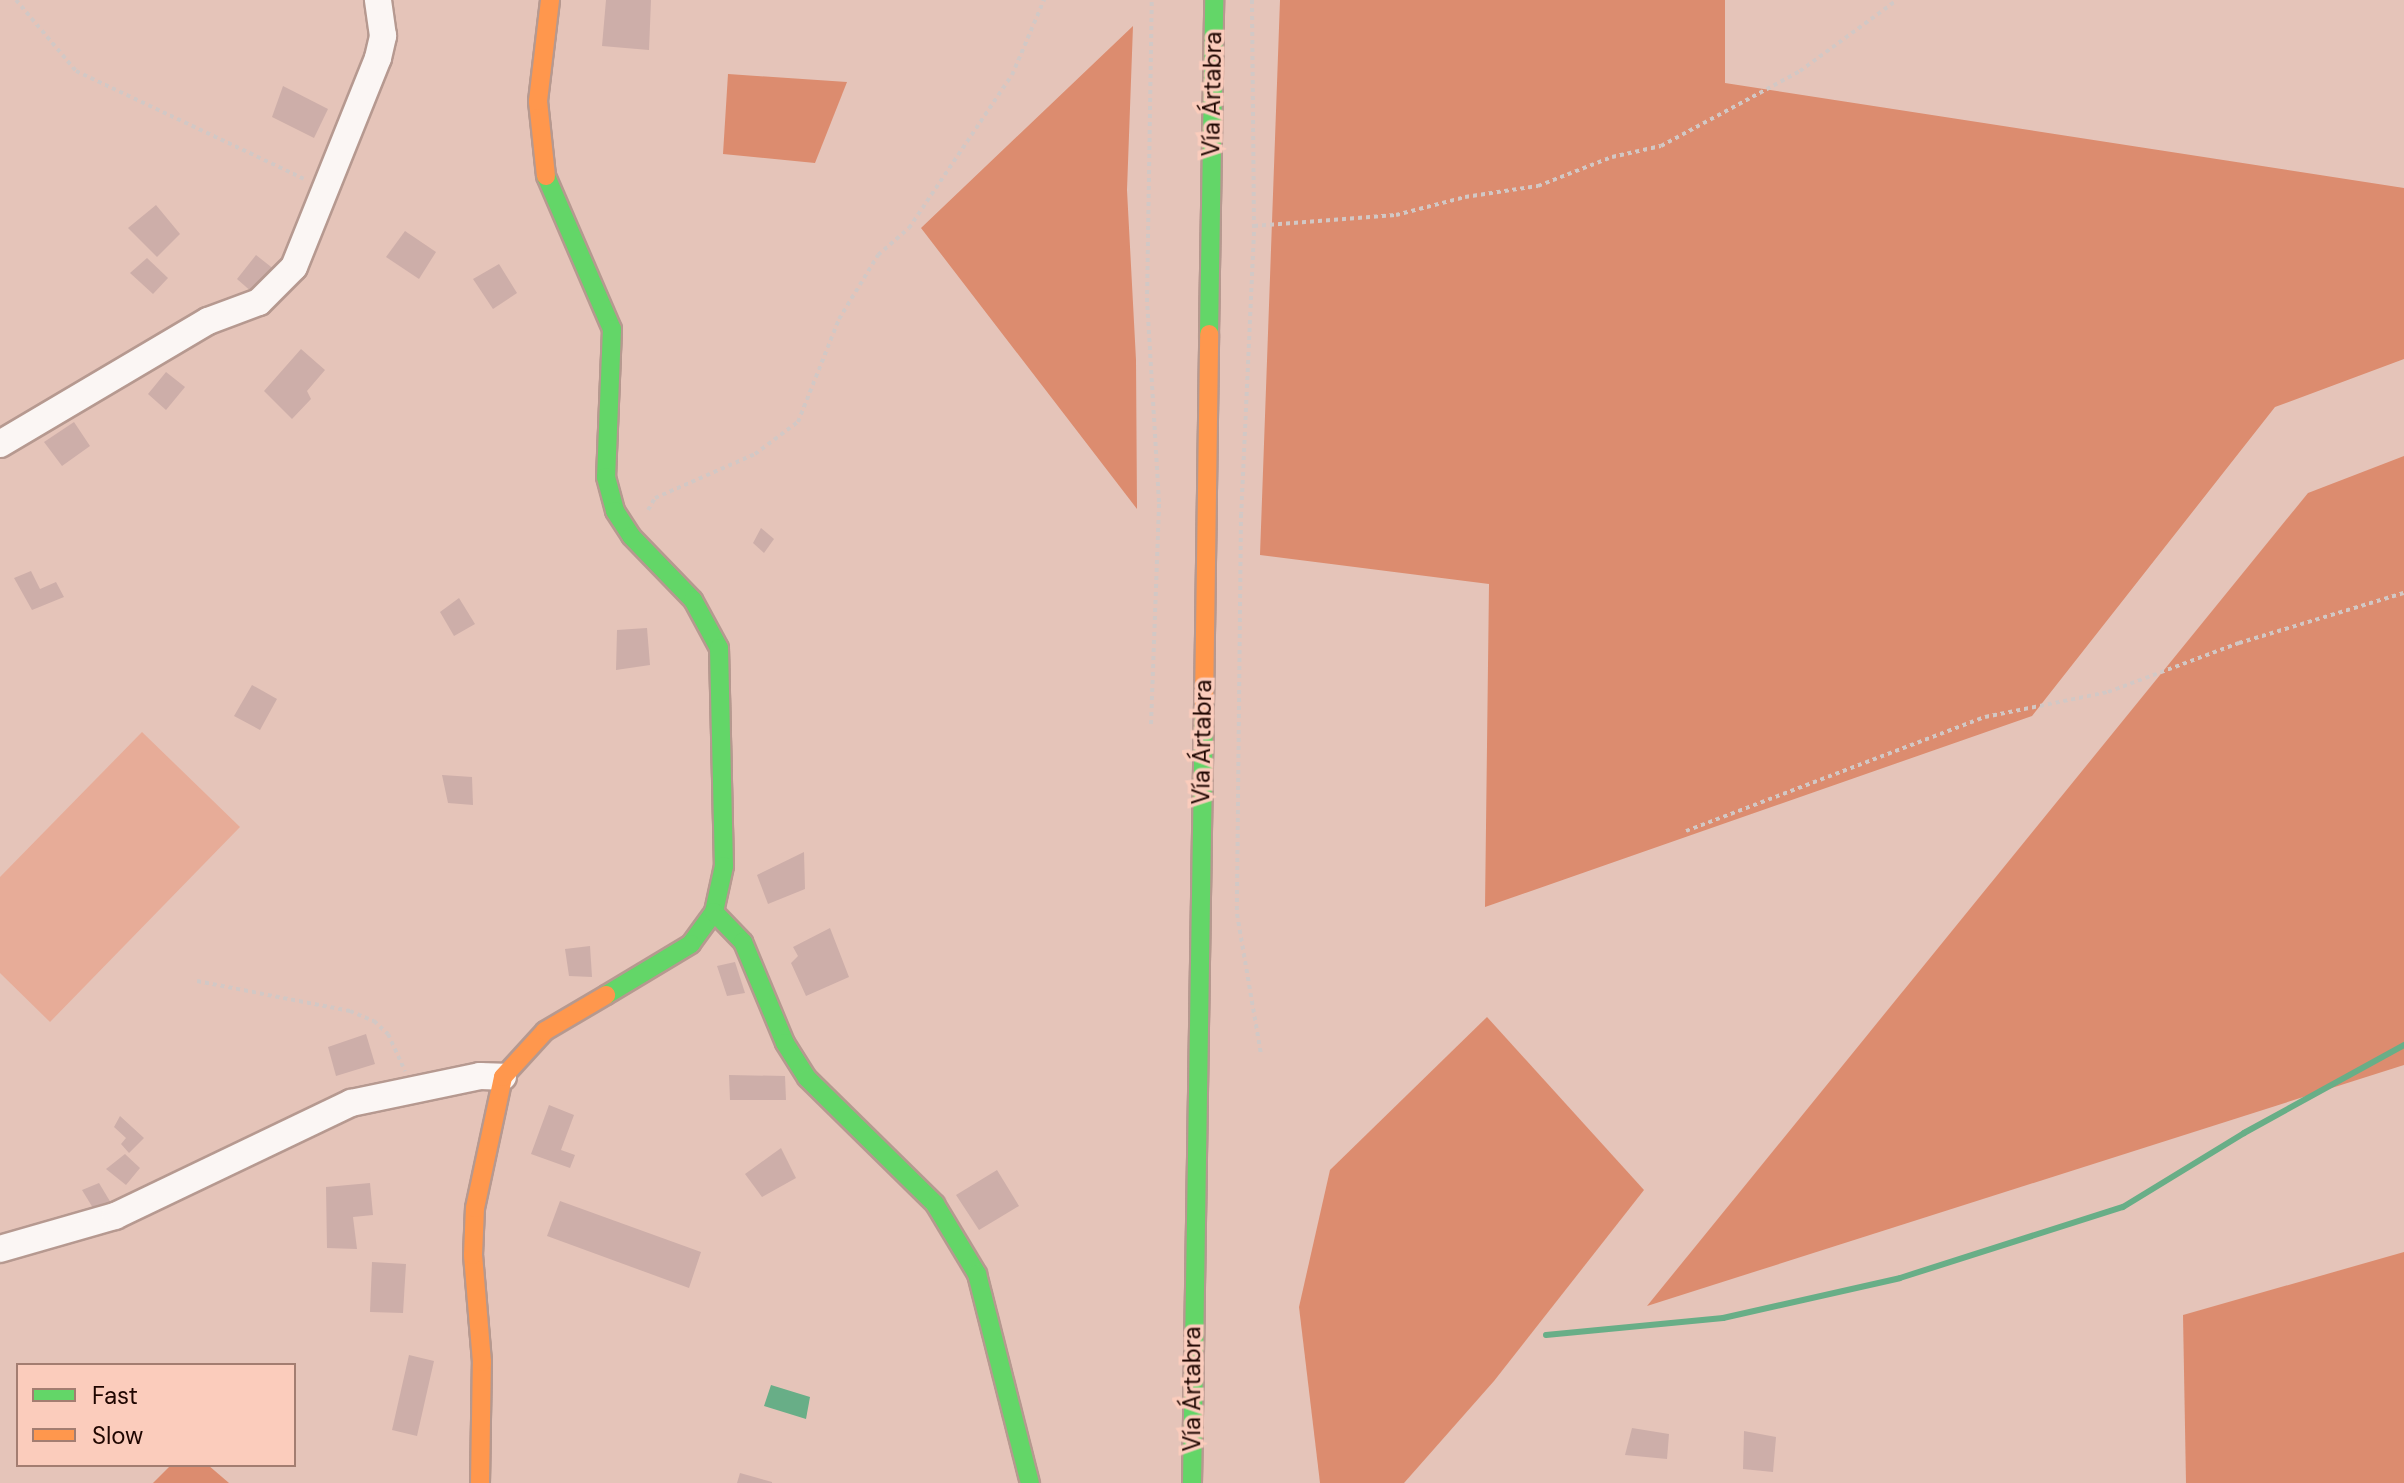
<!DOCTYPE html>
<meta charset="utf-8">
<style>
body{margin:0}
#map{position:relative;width:2404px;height:1483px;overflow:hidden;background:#e5c4b9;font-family:"DM Sans",sans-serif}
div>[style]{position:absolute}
.green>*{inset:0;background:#e7ac98}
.forest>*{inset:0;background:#dc8c6f}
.water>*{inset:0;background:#68ae87}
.stream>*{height:6px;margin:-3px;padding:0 3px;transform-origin:3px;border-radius:3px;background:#68ae87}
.building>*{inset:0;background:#cdaea9}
.path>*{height:4px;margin-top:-2px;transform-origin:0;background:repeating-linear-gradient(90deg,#d2c8c5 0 4px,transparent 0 8px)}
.roads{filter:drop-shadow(2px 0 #b69990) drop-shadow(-2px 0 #b69990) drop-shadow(0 2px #b69990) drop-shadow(0 -2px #b69990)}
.street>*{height:26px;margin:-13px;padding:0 13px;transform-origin:13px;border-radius:13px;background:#fbf6f4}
.fast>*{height:18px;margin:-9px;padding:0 9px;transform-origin:9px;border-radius:9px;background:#63d668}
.slow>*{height:18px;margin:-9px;padding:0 9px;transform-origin:9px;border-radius:9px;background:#ff974d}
span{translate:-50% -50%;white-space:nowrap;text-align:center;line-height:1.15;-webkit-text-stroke:7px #fbccbc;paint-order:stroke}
.street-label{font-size:24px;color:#1f0601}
.legend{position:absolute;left:16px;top:1363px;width:280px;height:104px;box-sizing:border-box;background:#fbccbc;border:2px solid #a37d71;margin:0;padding:10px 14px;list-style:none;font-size:24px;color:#1f0601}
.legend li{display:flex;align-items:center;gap:16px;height:40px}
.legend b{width:40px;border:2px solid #a37d71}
</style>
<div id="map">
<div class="green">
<i style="clip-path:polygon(142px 732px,240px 827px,50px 1022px,0 973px,0 877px)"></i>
</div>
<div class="forest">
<i style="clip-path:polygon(1280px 0,1725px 0,1725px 83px,2404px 188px,2404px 359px,2275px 407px,2032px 716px,1485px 907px,1489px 584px,1260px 555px)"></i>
<i style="clip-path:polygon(1133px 26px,1127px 190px,1136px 360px,1137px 509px,921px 228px)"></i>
<i style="clip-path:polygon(728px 74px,847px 82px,815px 163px,723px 154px)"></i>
<i style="clip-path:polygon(2404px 456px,2404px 1065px,1647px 1306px,2308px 493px)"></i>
<i style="clip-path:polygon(1487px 1017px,1644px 1190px,1494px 1381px,1404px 1483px,1320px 1483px,1299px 1307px,1330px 1170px)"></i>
<i style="clip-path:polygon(2404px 1252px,2404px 1483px,2186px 1483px,2183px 1315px)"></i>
<i style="clip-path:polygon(171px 1465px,208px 1465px,229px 1483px,153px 1483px)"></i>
</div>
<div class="water">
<i style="clip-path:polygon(771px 1385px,810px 1397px,806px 1419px,764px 1406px)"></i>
</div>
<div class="stream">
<i style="left:1546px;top:1335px;width:178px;rotate:-5.5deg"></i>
<i style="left:1723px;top:1318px;width:181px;rotate:-12.7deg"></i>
<i style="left:1900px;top:1278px;width:234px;rotate:-17.7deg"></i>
<i style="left:2123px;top:1207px;width:142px;rotate:-31.4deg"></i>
<i style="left:2244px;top:1133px;width:183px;rotate:-28.8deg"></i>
</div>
<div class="building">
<i style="clip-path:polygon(606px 0,651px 0,649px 50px,602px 46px)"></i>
<i style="clip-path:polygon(283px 86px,328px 109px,314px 138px,272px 117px)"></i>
<i style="clip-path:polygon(156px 205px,180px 234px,157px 257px,128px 228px)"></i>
<i style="clip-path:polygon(405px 231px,436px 252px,419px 279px,386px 257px)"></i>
<i style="clip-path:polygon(256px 255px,275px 270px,253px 293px,237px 279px)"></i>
<i style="clip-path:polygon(147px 258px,168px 278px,153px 294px,130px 273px)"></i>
<i style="clip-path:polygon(499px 264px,517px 293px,493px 309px,473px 279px)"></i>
<i style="clip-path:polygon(301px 349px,325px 370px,307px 391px,311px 399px,292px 419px,264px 391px)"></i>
<i style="clip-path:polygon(166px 372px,185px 387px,166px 410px,148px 394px)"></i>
<i style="clip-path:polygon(74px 422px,90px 446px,62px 466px,44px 442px)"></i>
<i style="clip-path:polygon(761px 528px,774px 539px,764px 553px,753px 543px)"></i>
<i style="clip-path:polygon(31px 571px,40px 589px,56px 582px,64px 597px,32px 610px,14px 578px)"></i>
<i style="clip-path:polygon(459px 598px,475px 624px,454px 636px,440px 612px)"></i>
<i style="clip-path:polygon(647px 628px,650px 665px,616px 670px,617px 630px)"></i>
<i style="clip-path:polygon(252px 685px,277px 699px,260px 730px,234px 716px)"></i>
<i style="clip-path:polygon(442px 775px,472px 777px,473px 805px,448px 803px)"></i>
<i style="clip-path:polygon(804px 852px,805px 889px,768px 904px,757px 875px)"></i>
<i style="clip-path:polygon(830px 928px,849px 977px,806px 996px,791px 963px,798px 956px,793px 947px)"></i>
<i style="clip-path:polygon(590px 946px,592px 977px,569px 976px,565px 949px)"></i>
<i style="clip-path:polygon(735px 962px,745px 993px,727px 996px,717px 966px)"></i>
<i style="clip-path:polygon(366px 1034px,375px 1064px,336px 1076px,328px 1047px)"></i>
<i style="clip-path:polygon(729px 1075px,785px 1076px,786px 1100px,730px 1100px)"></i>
<i style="clip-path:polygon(549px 1105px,574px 1115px,561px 1150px,575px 1155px,570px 1168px,531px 1154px)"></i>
<i style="clip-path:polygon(120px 1116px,144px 1138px,129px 1153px,121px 1144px,126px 1138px,114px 1127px)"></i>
<i style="clip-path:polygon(781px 1148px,796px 1178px,762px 1197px,745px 1174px)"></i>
<i style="clip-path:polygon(125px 1154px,140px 1168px,126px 1185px,106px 1169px)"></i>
<i style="clip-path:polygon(997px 1170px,1019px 1206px,979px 1230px,956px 1195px)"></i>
<i style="clip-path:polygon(99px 1183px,111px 1203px,96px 1213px,82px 1190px)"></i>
<i style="clip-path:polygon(370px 1183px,373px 1215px,353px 1217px,357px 1249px,327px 1248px,326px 1187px)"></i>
<i style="clip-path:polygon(560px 1201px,701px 1252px,689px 1288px,547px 1236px)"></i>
<i style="clip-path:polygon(372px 1262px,406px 1264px,403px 1313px,370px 1312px)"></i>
<i style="clip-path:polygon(409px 1355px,434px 1361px,417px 1436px,392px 1430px)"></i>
<i style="clip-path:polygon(1632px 1428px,1669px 1434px,1667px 1459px,1625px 1455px)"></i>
<i style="clip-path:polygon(1744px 1431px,1776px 1437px,1773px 1472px,1743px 1469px)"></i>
<i style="clip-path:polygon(740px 1473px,772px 1482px,772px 1483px,737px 1483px)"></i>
</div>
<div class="path">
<i style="left:16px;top:0;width:93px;rotate:49.8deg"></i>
<i style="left:76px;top:71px;width:252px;rotate:25.3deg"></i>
<i style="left:1252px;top:0;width:232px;rotate:89.5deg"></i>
<i style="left:1254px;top:232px;width:282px;rotate:92.6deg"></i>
<i style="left:1241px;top:514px;width:400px;rotate:90.6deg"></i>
<i style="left:1237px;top:914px;width:143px;rotate:80.3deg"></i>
<i style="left:1254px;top:226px;width:142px;rotate:-4.4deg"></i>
<i style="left:1396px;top:215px;width:71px;rotate:-14.6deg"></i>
<i style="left:1465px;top:197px;width:74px;rotate:-8.6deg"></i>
<i style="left:1538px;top:186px;width:79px;rotate:-21.4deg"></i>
<i style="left:1612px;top:157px;width:50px;rotate:-12.7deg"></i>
<i style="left:1661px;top:146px;width:158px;rotate:-28.3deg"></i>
<i style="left:1800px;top:71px;width:120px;rotate:-36.2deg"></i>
<i style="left:648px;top:510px;width:14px;rotate:-60deg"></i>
<i style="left:655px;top:498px;width:109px;rotate:-23.7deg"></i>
<i style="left:755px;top:454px;width:54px;rotate:-36.7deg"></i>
<i style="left:798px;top:422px;width:111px;rotate:-68.3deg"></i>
<i style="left:839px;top:319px;width:75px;rotate:-58.6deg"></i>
<i style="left:878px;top:255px;width:41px;rotate:-41.1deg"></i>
<i style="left:909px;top:228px;width:184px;rotate:-56.1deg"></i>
<i style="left:1012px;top:75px;width:82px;rotate:-66.9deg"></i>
<i style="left:1151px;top:724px;width:222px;rotate:-87.9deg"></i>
<i style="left:1159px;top:502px;width:200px;rotate:-93.4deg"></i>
<i style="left:1147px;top:302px;width:302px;rotate:-89.1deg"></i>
<i style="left:1686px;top:831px;width:320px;rotate:-20.9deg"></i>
<i style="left:1985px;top:717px;width:126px;rotate:-11.5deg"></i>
<i style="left:2108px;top:692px;width:140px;rotate:-20.5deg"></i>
<i style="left:2239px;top:643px;width:172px;rotate:-16.9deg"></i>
<i style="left:197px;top:981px;width:156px;rotate:11.1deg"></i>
<i style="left:350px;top:1011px;width:26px;rotate:23deg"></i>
<i style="left:374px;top:1021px;width:19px;rotate:43deg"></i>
<i style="left:388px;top:1034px;width:41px;rotate:65.3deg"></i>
</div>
<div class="roads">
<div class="street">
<i style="left:0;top:444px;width:242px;rotate:-30.6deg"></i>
<i style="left:208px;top:321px;width:54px;rotate:-20.4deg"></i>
<i style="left:259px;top:302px;width:49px;rotate:-45deg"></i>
<i style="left:294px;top:267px;width:225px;rotate:-68.1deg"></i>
<i style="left:378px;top:58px;width:23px;rotate:-77deg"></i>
<i style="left:383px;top:36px;width:36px;rotate:-98deg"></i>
<i style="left:0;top:1249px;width:120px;rotate:-16deg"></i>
<i style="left:115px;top:1216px;width:262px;rotate:-25.6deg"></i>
<i style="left:351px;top:1103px;width:132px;rotate:-11.8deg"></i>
<i style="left:480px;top:1076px;width:23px;rotate:2deg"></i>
</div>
<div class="fast">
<i style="left:546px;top:176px;width:167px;rotate:66.7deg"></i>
<i style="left:612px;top:329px;width:148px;rotate:92.3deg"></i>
<i style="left:606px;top:477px;width:35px;rotate:75deg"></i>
<i style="left:615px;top:511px;width:30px;rotate:57deg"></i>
<i style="left:631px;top:536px;width:89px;rotate:45.9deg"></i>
<i style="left:693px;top:600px;width:55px;rotate:61.6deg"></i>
<i style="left:719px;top:648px;width:218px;rotate:88.7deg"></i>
<i style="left:724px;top:866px;width:47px;rotate:102.3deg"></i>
<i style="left:714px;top:912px;width:39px;rotate:126deg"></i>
<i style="left:691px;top:944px;width:99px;rotate:149deg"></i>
<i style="left:1209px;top:334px;width:334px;rotate:-89.1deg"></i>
<i style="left:714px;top:912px;width:42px;rotate:46deg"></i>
<i style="left:743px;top:942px;width:109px;rotate:67.4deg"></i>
<i style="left:785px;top:1043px;width:41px;rotate:57.8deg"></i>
<i style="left:807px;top:1078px;width:180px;rotate:44.5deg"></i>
<i style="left:935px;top:1204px;width:82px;rotate:59deg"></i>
<i style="left:977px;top:1274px;width:216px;rotate:75.8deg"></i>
<i style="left:1192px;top:1483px;width:777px;rotate:-89.12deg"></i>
</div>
<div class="slow">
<i style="left:546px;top:176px;width:75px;rotate:-96.1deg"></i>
<i style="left:538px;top:101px;width:102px;rotate:-83.2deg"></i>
<i style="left:1204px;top:706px;width:372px;rotate:-89.2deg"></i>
<i style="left:480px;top:1483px;width:121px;rotate:-89.1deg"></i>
<i style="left:482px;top:1362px;width:107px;rotate:-94.8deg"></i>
<i style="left:473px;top:1255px;width:47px;rotate:-87.6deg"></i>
<i style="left:475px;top:1208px;width:134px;rotate:-77.9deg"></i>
<i style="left:503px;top:1077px;width:62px;rotate:-47.6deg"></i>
<i style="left:545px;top:1031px;width:71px;rotate:-30.5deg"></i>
</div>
</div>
<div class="street-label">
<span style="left:1212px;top:94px;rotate:-89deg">Vía Ártabra</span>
<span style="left:1202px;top:742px;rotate:-89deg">Vía Ártabra</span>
<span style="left:1192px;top:1389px;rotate:-90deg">Vía Ártabra</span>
</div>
<ul class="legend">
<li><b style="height:10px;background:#63d668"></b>Fast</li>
<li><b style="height:10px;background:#ff974d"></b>Slow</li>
</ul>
</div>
